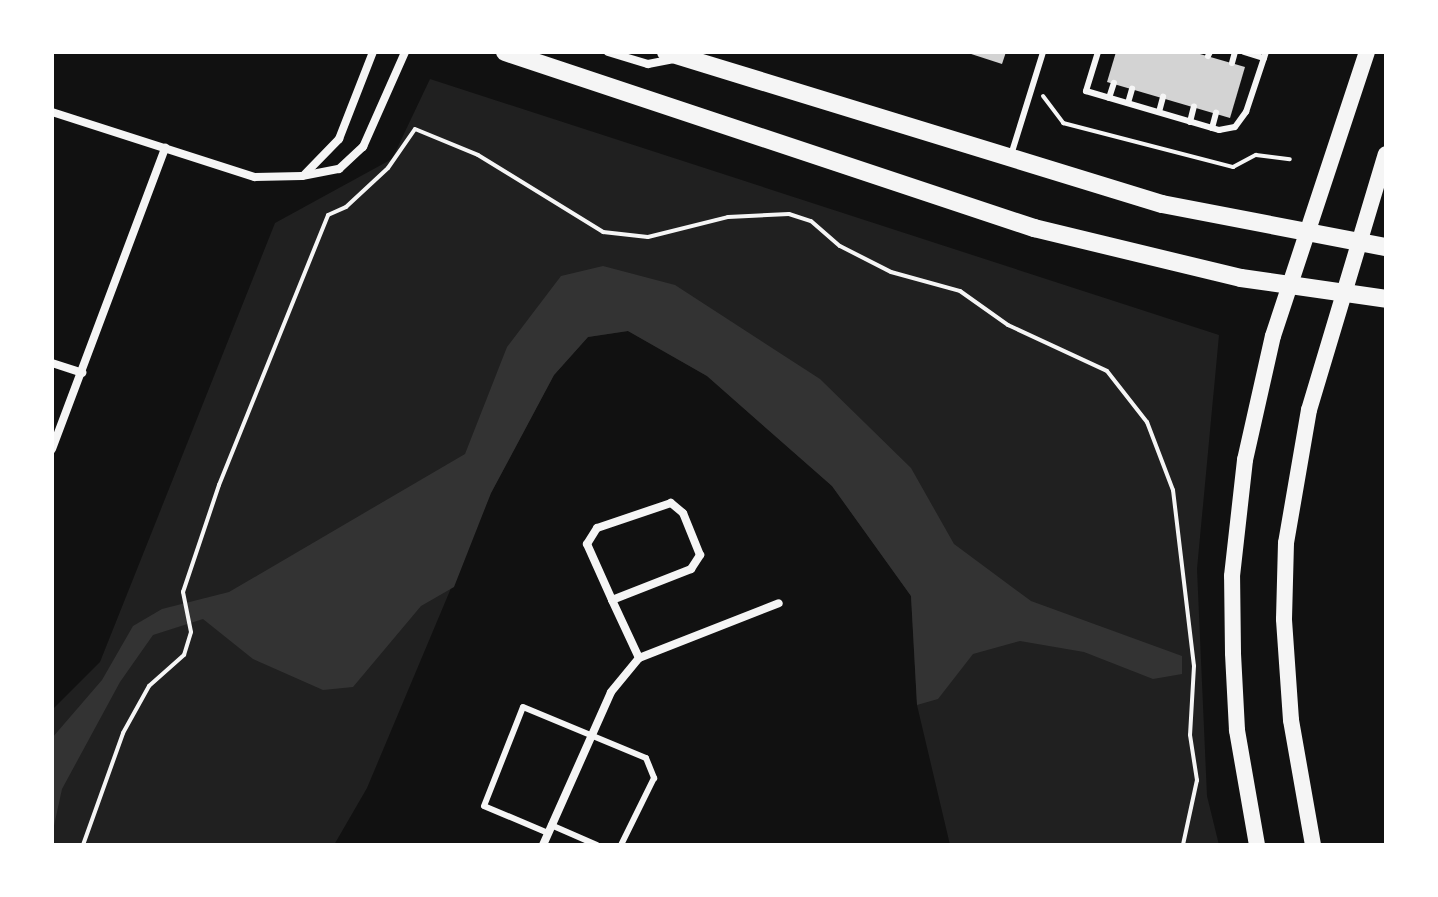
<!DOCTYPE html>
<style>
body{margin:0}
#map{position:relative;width:1438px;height:897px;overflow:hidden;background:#111;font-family:Lato,sans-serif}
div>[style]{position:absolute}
.green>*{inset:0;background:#202020}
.water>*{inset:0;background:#333}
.building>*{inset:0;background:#d3d3d3}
.path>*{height:4px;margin:-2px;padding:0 2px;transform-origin:2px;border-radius:2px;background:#f5f5f5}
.service>*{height:6px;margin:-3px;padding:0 3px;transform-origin:3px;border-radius:3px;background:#f5f5f5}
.minor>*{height:8px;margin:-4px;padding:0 4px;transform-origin:4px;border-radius:4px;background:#f5f5f5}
.secondary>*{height:16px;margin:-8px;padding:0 8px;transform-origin:8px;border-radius:8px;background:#f5f5f5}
.primary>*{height:18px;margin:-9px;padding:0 9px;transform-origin:9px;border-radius:9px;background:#f5f5f5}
span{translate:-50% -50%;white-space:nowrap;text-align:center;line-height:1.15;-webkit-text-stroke:6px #fff;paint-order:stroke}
.frame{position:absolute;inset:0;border:54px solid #fff;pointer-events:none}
</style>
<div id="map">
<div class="green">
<i style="clip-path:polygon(430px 79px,1219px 335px,1197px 569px,1207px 796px,1219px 845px,950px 845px,917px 705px,911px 596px,832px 486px,707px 376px,628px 331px,588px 337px,554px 375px,491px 493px,367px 788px,334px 845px,52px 845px,52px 710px,100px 662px,275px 223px,392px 159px)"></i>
</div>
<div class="water">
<i style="clip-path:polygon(603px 266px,675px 285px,820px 379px,911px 468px,954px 544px,1031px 601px,1182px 656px,1182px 674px,1153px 679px,1084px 652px,1020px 641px,973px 654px,938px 699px,917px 705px,911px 596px,832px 486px,707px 376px,628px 331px,588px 337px,554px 375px,491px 493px,454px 587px,421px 606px,353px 687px,323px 690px,253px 659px,203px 619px,153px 635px,120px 682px,62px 789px,52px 835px,52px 738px,102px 680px,133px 626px,162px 609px,229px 592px,465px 454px,507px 347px,561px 276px)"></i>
</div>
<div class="building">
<i style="clip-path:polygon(965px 52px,1006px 52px,1002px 64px)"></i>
<i style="clip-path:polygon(1116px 52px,1193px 52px,1245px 67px,1230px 118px,1107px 82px)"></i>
</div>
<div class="path">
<i style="left:1043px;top:96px;width:34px;rotate:53deg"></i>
<i style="left:1063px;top:123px;width:176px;rotate:14.5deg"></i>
<i style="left:1233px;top:167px;width:26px;rotate:-28deg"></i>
<i style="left:1256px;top:155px;width:34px;rotate:7deg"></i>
<i style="left:83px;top:845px;width:119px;rotate:-70.3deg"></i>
<i style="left:123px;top:733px;width:54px;rotate:-61deg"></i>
<i style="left:149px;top:686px;width:47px;rotate:-41.5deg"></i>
<i style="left:184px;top:655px;width:24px;rotate:-73deg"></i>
<i style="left:191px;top:632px;width:41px;rotate:-101.3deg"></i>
<i style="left:183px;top:592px;width:113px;rotate:-71.4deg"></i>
<i style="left:219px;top:485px;width:291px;rotate:-68deg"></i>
<i style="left:328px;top:215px;width:20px;rotate:-24deg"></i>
<i style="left:346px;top:207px;width:57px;rotate:-42.9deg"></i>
<i style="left:388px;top:168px;width:47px;rotate:-55.3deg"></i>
<i style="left:415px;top:129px;width:68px;rotate:22.4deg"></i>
<i style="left:478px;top:155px;width:147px;rotate:31.6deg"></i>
<i style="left:603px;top:232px;width:45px;rotate:6.3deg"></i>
<i style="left:648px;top:237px;width:82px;rotate:-14deg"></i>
<i style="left:728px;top:217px;width:61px;rotate:-2.8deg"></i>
<i style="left:789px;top:214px;width:23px;rotate:18deg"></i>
<i style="left:811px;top:221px;width:38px;rotate:41deg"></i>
<i style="left:840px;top:246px;width:57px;rotate:27deg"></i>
<i style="left:891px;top:272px;width:72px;rotate:15.4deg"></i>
<i style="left:960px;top:291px;width:59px;rotate:35.3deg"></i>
<i style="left:1008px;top:325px;width:109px;rotate:24.9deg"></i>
<i style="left:1107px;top:371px;width:65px;rotate:51.9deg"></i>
<i style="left:1147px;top:422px;width:73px;rotate:69.1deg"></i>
<i style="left:1173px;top:490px;width:177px;rotate:83.2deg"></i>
<i style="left:1194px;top:666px;width:69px;rotate:93.3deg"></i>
<i style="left:1190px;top:735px;width:46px;rotate:81.2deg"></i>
<i style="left:1197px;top:780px;width:66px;rotate:102.2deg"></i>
</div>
<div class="service">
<i style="left:1098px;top:52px;width:41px;rotate:107.1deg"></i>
<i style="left:1086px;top:91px;width:139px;rotate:16.3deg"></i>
<i style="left:1219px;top:130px;width:16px;rotate:-11deg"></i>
<i style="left:1235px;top:127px;width:19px;rotate:-54deg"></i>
<i style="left:1246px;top:112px;width:63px;rotate:-71.6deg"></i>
<i style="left:1244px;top:52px;width:21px;rotate:17deg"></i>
<i style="left:1208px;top:56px;width:4px;rotate:-63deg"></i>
<i style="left:1232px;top:63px;width:11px;rotate:-75deg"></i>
<i style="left:1109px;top:98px;width:16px;rotate:-72deg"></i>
<i style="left:1128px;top:103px;width:15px;rotate:-74deg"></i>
<i style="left:1159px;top:112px;width:16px;rotate:-75deg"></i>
<i style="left:1190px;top:122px;width:16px;rotate:-76deg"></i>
<i style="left:1212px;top:128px;width:16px;rotate:-75deg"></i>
<i style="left:1011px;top:155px;width:108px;rotate:-72.7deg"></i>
<i style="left:551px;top:825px;width:50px;rotate:23.5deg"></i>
<i style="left:548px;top:833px;width:69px;rotate:-157.1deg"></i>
<i style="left:484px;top:806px;width:106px;rotate:-68.5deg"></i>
<i style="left:523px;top:707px;width:133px;rotate:22.5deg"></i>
<i style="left:646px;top:758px;width:22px;rotate:68deg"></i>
<i style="left:654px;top:778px;width:75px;rotate:116.2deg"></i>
</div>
<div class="minor">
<i style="left:608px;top:52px;width:42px;rotate:16.7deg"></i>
<i style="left:648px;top:64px;width:25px;rotate:-11deg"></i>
<i style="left:52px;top:112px;width:213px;rotate:17.8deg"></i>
<i style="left:255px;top:177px;width:47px;rotate:-1.2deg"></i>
<i style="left:302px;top:176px;width:38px;rotate:-11deg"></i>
<i style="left:339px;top:169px;width:33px;rotate:-43deg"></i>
<i style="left:363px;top:147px;width:104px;rotate:-66.1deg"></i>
<i style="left:305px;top:174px;width:49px;rotate:-45.8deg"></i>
<i style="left:339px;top:139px;width:93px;rotate:-68.7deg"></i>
<i style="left:52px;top:363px;width:32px;rotate:18deg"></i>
<i style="left:52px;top:449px;width:322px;rotate:-69.4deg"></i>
<i style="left:612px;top:600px;width:85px;rotate:-21.4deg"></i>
<i style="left:691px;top:569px;width:17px;rotate:-57deg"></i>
<i style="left:700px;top:555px;width:45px;rotate:-112deg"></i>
<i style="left:683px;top:513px;width:16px;rotate:-140deg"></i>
<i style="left:671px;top:503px;width:78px;rotate:161.3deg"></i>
<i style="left:597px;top:528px;width:19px;rotate:122deg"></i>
<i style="left:587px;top:544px;width:61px;rotate:65.9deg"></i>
<i style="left:612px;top:600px;width:64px;rotate:65deg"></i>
<i style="left:543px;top:845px;width:167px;rotate:-66deg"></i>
<i style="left:611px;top:692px;width:44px;rotate:-50.5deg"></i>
<i style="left:639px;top:658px;width:150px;rotate:-21.4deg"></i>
</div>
<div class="secondary">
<i style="left:1257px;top:845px;width:117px;rotate:-99.9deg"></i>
<i style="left:1237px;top:730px;width:77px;rotate:-93deg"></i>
<i style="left:1233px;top:653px;width:77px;rotate:-90.7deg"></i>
<i style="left:1232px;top:576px;width:117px;rotate:-83.6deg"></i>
<i style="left:1245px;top:460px;width:127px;rotate:-77.3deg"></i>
<i style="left:1273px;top:336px;width:299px;rotate:-71.7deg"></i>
<i style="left:1313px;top:845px;width:127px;rotate:-100deg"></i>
<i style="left:1291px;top:720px;width:101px;rotate:-94deg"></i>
<i style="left:1284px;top:619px;width:76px;rotate:-88.5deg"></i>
<i style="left:1286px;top:543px;width:135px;rotate:-80.2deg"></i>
<i style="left:1309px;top:410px;width:267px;rotate:-73.3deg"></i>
</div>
<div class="primary">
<i style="left:505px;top:52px;width:558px;rotate:18.4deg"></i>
<i style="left:1034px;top:228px;width:213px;rotate:13.6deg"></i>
<i style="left:1241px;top:278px;width:147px;rotate:8.2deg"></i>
<i style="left:666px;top:52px;width:519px;rotate:17.04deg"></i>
<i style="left:1162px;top:204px;width:228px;rotate:10.9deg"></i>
</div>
<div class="frame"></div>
</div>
